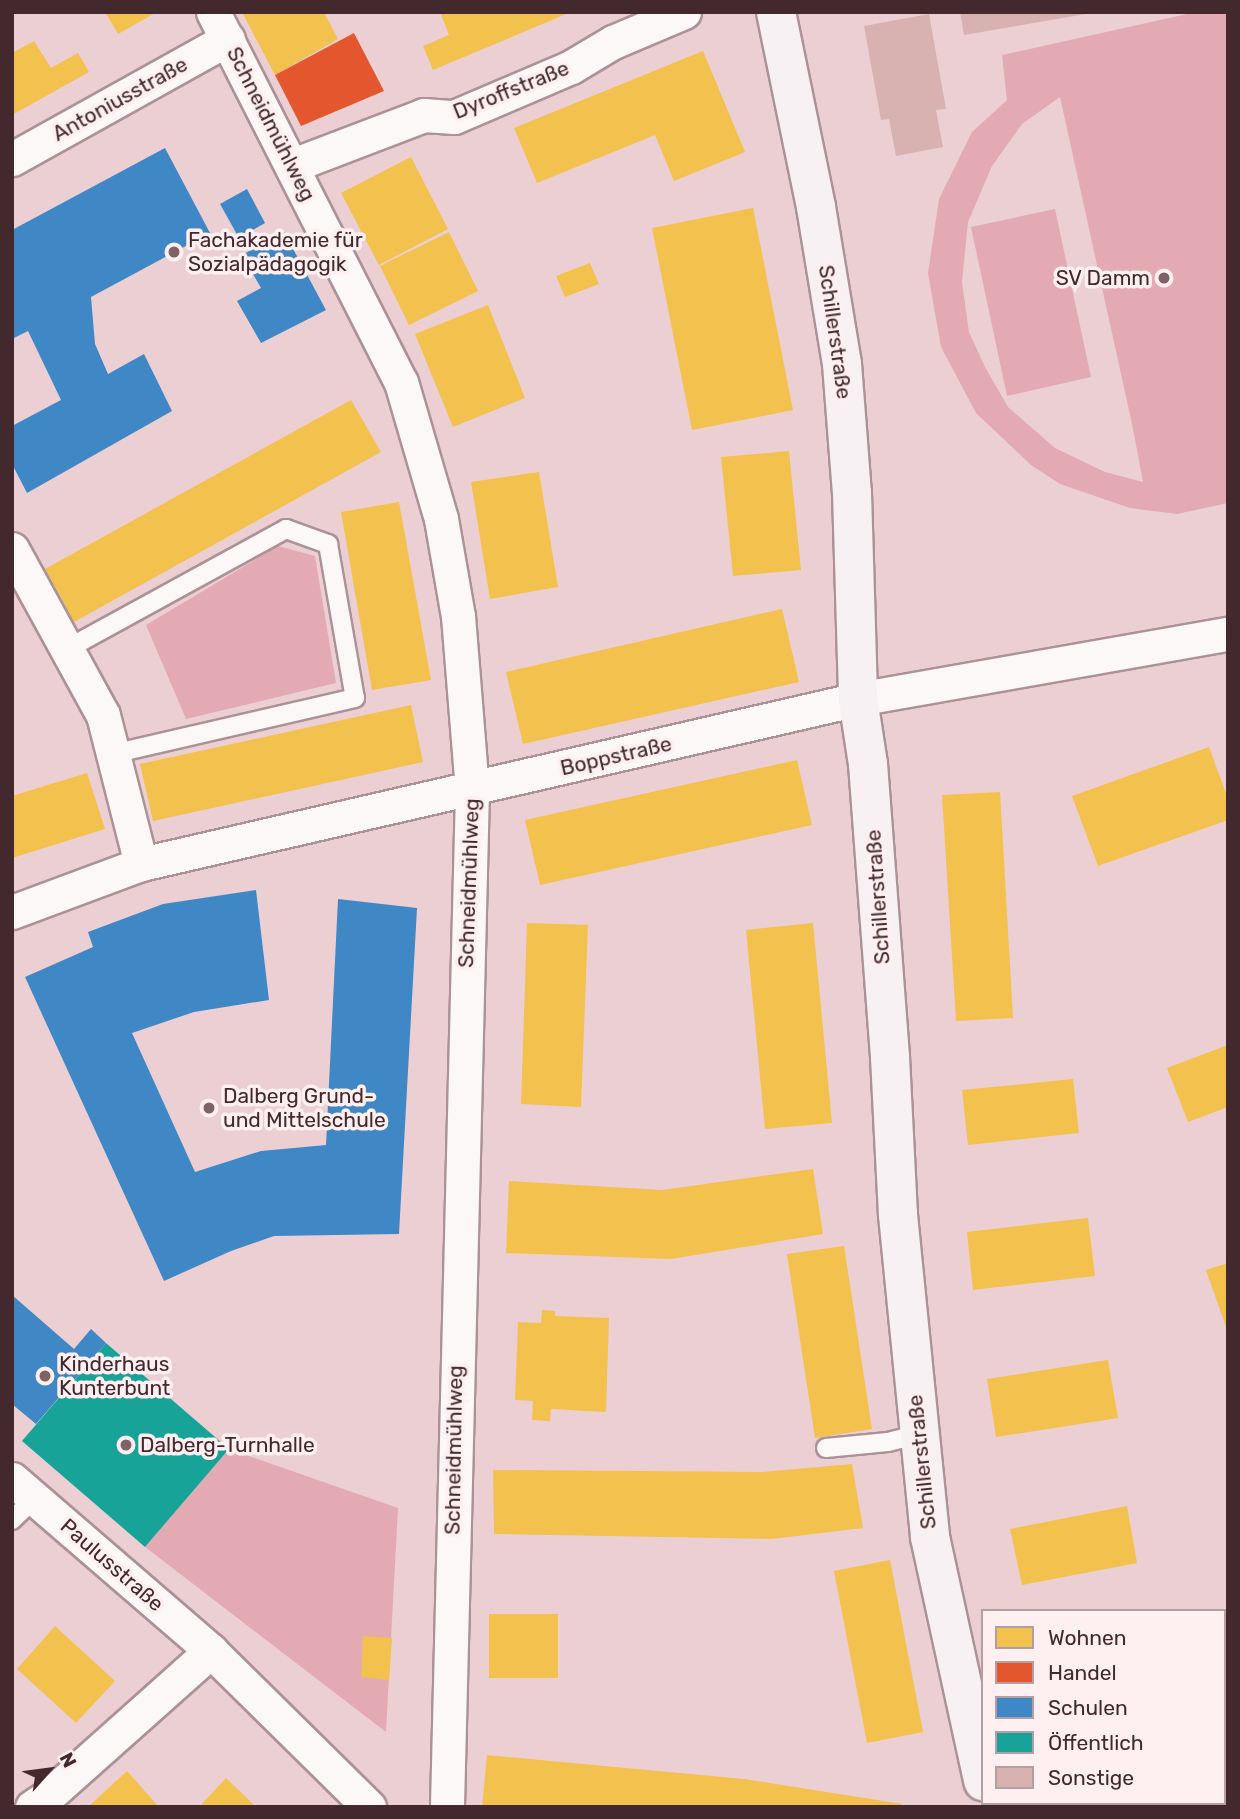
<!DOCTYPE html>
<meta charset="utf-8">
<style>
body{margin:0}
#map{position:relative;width:1240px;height:1819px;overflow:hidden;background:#eccfd3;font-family:Rubik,sans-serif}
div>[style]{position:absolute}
.green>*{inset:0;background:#e4aab4}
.homes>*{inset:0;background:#f2c14e}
.shops>*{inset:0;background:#e4572e}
.schools>*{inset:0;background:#3f88c5}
.public>*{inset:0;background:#17a398}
.building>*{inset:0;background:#d7b2b1}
.roads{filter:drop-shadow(2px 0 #ab9296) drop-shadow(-2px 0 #ab9296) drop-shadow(0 2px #ab9296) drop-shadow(0 -2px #ab9296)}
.lane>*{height:18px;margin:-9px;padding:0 9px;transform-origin:9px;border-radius:9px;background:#fcf8f8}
.street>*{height:33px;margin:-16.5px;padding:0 16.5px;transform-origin:16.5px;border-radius:16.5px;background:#fcf8f8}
.secondary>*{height:38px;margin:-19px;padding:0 19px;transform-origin:19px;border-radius:19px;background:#f7f1f4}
.dots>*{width:19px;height:19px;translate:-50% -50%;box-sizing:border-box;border:4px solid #feeff1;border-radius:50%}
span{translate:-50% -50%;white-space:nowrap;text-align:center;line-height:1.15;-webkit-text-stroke:7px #feeff1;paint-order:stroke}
.street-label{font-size:21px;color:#43282d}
.poi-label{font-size:21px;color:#43282d}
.left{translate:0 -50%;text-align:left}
.right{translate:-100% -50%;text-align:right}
.frame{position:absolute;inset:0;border:14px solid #43282d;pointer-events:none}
.legend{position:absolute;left:981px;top:1609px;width:245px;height:196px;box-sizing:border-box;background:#feeff1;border:2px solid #b39fa3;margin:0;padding:9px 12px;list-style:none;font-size:21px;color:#43282d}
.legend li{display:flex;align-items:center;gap:14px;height:35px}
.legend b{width:35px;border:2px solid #b39fa3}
.north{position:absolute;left:14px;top:1735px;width:70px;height:70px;-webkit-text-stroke:5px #feeff1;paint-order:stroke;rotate:62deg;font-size:19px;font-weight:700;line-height:28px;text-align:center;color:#43282d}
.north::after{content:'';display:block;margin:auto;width:24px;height:32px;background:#43282d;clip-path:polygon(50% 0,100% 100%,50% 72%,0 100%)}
</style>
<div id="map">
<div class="green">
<i style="clip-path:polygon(evenodd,1196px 12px,1228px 12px,1228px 503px,1177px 514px,1130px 508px,1060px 484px,1031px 465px,976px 413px,941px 347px,928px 273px,939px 199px,972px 132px,1007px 100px,1002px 55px,1196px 12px,1060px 97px,1132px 424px,1143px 482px,1105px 472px,1055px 448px,1008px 407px,985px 367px,969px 332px,962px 282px,968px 222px,992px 166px,1022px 124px,1060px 97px)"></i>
<i style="clip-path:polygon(1055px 209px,1091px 377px,1007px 396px,971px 227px)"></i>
<i style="clip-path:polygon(278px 546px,315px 556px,336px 683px,186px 719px,146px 625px)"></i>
<i style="clip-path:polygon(229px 1449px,398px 1508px,386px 1732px,145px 1547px)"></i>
</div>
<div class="homes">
<i style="clip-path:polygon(105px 12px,157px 12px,118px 34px)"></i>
<i style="clip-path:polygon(242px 12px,324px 12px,338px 39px,275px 75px)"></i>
<i style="clip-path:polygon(440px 12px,571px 12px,433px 70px,423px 46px,449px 35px)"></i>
<i style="clip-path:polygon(34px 41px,51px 68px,78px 53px,89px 72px,12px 115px,12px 53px)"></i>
<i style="clip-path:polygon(703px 51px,745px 152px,674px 181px,655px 135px,537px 183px,514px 128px)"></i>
<i style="clip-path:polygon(411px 157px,448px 229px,379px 265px,341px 193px)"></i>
<i style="clip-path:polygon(753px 208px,793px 410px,692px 430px,652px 228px)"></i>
<i style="clip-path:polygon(449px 232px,478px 291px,409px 325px,380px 266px)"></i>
<i style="clip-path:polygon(590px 263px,599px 284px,565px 297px,556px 276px)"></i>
<i style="clip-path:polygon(488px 305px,525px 398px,453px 427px,415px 334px)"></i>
<i style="clip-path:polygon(351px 400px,381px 452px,74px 622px,45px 569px)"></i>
<i style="clip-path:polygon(789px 451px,801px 570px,733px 576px,721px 457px)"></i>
<i style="clip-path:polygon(539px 472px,558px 587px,490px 599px,471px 482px)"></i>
<i style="clip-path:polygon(399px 502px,431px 680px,372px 690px,341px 512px)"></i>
<i style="clip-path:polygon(782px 609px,799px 682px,523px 744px,506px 672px)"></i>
<i style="clip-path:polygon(411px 705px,423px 762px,153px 821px,140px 764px)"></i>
<i style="clip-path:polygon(1209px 747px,1228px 799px,1228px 820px,1098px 866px,1072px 796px)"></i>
<i style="clip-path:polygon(797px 760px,812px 825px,540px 885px,525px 820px)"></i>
<i style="clip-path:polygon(87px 773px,105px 829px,12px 858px,12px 796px)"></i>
<i style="clip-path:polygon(1000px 792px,1013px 1018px,956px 1021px,942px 795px)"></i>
<i style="clip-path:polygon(527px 923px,588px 925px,581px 1107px,521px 1104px)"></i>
<i style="clip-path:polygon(813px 923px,832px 1123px,765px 1129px,746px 930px)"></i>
<i style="clip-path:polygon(1228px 1045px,1228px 1107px,1188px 1122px,1167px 1068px)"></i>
<i style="clip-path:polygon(1073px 1079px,1079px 1133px,968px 1145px,962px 1090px)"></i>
<i style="clip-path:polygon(813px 1169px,823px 1234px,671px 1259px,506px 1253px,509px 1181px,662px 1190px)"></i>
<i style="clip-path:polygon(1088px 1218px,1095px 1276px,973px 1290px,967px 1232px)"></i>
<i style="clip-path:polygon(844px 1246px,872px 1429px,815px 1438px,787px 1254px)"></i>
<i style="clip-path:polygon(1228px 1263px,1228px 1330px,1227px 1330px,1206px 1270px)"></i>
<i style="clip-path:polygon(542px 1310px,555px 1311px,555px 1316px,609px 1318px,606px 1412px,551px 1409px,550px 1421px,532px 1420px,533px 1401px,515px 1400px,518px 1322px,541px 1323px)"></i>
<i style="clip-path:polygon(1108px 1360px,1118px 1418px,996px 1437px,987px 1379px)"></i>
<i style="clip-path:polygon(852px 1464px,863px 1528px,772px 1539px,494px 1534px,493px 1470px,763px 1472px)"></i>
<i style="clip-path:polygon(1127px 1506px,1137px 1563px,1022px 1585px,1010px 1529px)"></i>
<i style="clip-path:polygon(890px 1560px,923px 1732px,867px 1743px,834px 1571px)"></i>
<i style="clip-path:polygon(489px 1614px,558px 1614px,558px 1678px,489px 1678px)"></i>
<i style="clip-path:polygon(55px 1626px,115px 1681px,76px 1723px,17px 1669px)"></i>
<i style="clip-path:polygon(363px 1636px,392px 1638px,389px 1680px,361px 1677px)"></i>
<i style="clip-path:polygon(487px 1755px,744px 1779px,902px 1804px,902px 1807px,482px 1807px)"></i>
<i style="clip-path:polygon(127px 1771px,159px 1807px,88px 1807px)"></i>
<i style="clip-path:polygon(226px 1778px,256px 1807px,199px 1807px)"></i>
<i style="clip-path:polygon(1101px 1803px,1128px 1803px,1129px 1807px,1091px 1807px)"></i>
</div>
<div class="shops">
<i style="clip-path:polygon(354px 33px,384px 91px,301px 126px,275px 75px)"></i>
</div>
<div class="schools">
<i style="clip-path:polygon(165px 148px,210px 233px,91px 297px,95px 344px,108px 374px,144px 354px,172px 411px,27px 493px,12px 464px,12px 426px,61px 400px,28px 331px,12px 339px,12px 230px)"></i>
<i style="clip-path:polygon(247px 189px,265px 223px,239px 238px,220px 204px)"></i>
<i style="clip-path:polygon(284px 232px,326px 310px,261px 343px,237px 301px,261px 288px,242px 255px)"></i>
<i style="clip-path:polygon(256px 890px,269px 1000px,194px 1012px,132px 1033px,195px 1172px,261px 1151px,326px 1145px,338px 899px,417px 908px,399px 1234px,274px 1236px,231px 1251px,164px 1281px,25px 977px,93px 947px,88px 932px,163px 904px)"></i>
<i style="clip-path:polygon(12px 1295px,74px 1349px,91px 1329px,106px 1343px,36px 1424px,12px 1404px)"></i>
</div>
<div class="public">
<i style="clip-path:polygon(106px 1343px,229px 1449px,145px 1547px,22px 1441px)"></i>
</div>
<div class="building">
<i style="clip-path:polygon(960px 12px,1086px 12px,1086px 14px,964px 35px)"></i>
<i style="clip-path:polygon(929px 14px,946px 109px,936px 110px,943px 147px,896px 156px,889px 119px,881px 120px,864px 26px)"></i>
</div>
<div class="roads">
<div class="lane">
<i style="left:67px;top:649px;width:250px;rotate:-28.7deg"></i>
<i style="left:286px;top:529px;width:45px;rotate:19.7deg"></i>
<i style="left:328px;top:544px;width:156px;rotate:80.1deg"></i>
<i style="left:355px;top:698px;width:248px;rotate:167deg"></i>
<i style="left:826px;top:1448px;width:62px;rotate:-5.5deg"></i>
<i style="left:888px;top:1442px;width:33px;rotate:-14deg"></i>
<i style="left:12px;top:1520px;width:32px;rotate:-44deg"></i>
</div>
<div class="street">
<i style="left:213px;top:12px;width:415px;rotate:63.1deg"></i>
<i style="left:401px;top:382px;width:143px;rotate:73.7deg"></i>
<i style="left:441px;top:519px;width:98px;rotate:80.1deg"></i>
<i style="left:458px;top:616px;width:175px;rotate:85.4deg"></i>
<i style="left:472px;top:790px;width:1017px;rotate:91.41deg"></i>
<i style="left:12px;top:159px;width:247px;rotate:-29.1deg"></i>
<i style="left:293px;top:165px;width:140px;rotate:-20.9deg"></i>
<i style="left:424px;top:115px;width:30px;rotate:4deg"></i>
<i style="left:454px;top:117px;width:127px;rotate:-23.1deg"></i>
<i style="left:571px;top:67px;width:49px;rotate:-30.8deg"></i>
<i style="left:613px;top:42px;width:77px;rotate:-22.9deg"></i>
<i style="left:12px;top:549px;width:189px;rotate:61.3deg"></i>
<i style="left:103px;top:715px;width:154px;rotate:75.7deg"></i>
<i style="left:12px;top:912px;width:138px;rotate:-20.4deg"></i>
<i style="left:141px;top:864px;width:736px;rotate:-12.96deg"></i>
<i style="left:858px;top:699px;width:376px;rotate:-10deg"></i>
<i style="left:12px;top:1479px;width:263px;rotate:40.8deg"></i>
<i style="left:211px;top:1651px;width:222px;rotate:44.6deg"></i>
<i style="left:32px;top:1807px;width:18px;rotate:-34deg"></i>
<i style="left:47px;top:1797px;width:220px;rotate:-41.7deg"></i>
</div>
<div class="secondary">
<i style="left:776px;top:12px;width:199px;rotate:78.4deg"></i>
<i style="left:816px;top:207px;width:159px;rotate:80.6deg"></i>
<i style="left:842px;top:364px;width:129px;rotate:85.6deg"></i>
<i style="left:852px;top:493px;width:206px;rotate:88.3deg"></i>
<i style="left:858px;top:699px;width:66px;rotate:81.3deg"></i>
<i style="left:868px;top:764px;width:294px;rotate:85.7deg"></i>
<i style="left:890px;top:1057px;width:158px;rotate:87.1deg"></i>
<i style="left:898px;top:1215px;width:324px;rotate:84.3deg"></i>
<i style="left:930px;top:1537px;width:250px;rotate:77.7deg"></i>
</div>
</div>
<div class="dots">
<i style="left:174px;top:252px;background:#7e6267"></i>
<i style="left:1164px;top:278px;background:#7e6267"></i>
<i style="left:209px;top:1108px;background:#7e6267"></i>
<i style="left:45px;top:1376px;background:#7e6267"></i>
<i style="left:126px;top:1445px;background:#7e6267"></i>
</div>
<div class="street-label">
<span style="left:511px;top:90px;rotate:-22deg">Dyroffstraße</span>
<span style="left:120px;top:99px;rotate:-29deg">Antoniusstraße</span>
<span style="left:271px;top:124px;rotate:63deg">Schneidmühlweg</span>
<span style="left:835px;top:332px;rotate:82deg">Schillerstraße</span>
<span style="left:616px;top:756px;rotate:-13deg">Boppstraße</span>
<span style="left:469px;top:883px;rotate:-88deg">Schneidmühlweg</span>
<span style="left:878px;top:897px;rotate:-94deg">Schillerstraße</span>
<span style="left:454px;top:1450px;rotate:-89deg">Schneidmühlweg</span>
<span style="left:922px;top:1462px;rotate:-96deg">Schillerstraße</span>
<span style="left:112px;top:1565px;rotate:41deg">Paulusstraße</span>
</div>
<div class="poi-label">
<span class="left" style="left:188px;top:252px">Fachakademie für<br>Sozialpädagogik</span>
<span class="right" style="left:1150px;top:278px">SV Damm</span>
<span class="left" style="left:223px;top:1108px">Dalberg Grund-<br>und Mittelschule</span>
<span class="left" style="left:59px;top:1376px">Kinderhaus<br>Kunterbunt</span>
<span class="left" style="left:140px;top:1445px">Dalberg-Turnhalle</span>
</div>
<div class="frame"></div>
<ul class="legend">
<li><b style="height:19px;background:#f2c14e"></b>Wohnen</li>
<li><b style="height:19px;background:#e4572e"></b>Handel</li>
<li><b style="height:19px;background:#3f88c5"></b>Schulen</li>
<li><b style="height:19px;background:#17a398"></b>Öffentlich</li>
<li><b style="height:19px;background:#d7b2b1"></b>Sonstige</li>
</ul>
<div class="north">N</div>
</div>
